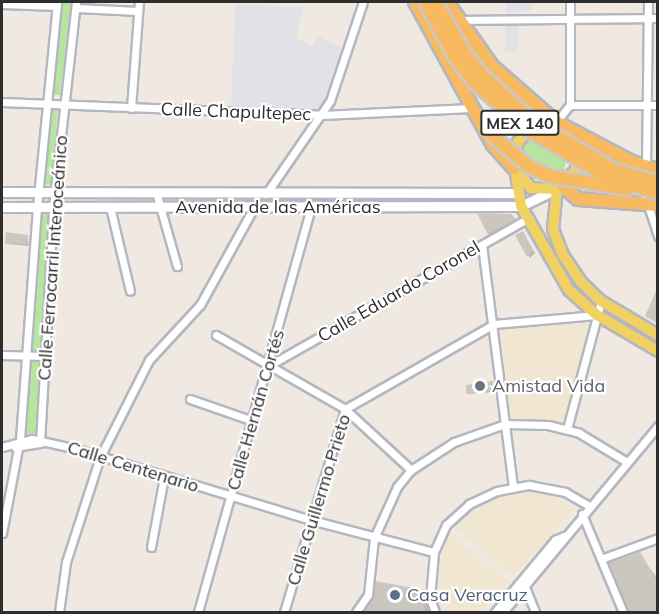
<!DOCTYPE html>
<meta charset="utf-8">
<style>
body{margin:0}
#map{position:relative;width:659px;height:614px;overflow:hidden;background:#efe9e1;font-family:Mulish,sans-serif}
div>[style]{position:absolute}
.industrial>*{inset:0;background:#e3e1e8}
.education>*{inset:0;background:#f0e6d1}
.green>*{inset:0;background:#b6e59e}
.shadow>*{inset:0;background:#0003}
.building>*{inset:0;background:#cbc7bf}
.roads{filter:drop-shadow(2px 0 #b4b7c1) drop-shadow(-2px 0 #b4b7c1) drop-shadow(0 2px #b4b7c1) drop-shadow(0 -2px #b4b7c1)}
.minor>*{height:7px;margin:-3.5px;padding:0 3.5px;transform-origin:3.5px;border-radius:3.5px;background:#fff}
.secondary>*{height:9px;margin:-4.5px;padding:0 4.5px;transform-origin:4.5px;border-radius:4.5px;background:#fff}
.primary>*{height:10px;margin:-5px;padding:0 5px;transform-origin:5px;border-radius:5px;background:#f2d163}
.trunk>*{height:12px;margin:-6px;padding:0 6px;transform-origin:6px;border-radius:6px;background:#f8ba60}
.bridges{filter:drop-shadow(2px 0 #c9c9c9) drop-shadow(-2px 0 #c9c9c9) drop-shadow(0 2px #c9c9c9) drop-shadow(0 -2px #c9c9c9)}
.trunk-bridge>*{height:12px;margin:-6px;padding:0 6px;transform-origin:6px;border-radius:6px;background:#f8ba60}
.dots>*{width:16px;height:16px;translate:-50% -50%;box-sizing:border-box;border:3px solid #fff;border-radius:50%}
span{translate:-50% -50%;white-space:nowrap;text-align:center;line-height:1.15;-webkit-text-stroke:4.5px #fff;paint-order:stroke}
.shield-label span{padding:2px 4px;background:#fff;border:2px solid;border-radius:4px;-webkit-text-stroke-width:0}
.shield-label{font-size:16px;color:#2e2e2e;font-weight:700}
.street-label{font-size:18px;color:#2e2e2e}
.worship-label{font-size:18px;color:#5b616d}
.left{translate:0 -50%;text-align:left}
.service-label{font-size:18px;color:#4e5e75}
.frame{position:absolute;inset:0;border:3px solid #2e2e2e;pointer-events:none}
</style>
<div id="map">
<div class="industrial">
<i style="clip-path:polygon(507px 2px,533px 2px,531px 10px,505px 13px)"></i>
<i style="clip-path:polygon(235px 5px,303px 7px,296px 38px,312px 46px,317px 36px,346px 49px,324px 104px,317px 110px,231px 108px)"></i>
<i style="clip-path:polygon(505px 24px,519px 25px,518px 51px,505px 52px)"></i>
</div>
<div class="education">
<i style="clip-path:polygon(590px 323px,563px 423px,511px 421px,501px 328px)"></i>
<i style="clip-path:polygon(510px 489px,547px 492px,575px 508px,513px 577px,449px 523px,475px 499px)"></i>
<i style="clip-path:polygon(444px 529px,509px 582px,482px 612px,437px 612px,430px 594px,429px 571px)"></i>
</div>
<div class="green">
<i style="clip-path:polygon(62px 2px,71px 2px,60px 95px,53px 95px)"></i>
<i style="clip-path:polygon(46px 106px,58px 106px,52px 185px,40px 184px)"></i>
<i style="clip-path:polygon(536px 136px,567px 155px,564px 171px,552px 181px,530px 179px,520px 167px,523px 145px)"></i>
<i style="clip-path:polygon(37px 210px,49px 210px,42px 351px,31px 350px)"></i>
<i style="clip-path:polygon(28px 358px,41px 359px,37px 434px,25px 434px)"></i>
</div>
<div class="shadow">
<i style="clip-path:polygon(510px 216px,519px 224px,493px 239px,489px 234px)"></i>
<i style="clip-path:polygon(523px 233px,535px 253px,530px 258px,517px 236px)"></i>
<i style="clip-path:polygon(27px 236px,29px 246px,7px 244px)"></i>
<i style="clip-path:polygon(493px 383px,496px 392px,467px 394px)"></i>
<i style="clip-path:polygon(639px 554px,658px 579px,658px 612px,631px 612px,611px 564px)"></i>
<i style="clip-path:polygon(376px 583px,419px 590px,426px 597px,429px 612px,365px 612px,370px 609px)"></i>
</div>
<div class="building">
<i style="clip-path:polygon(477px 213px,511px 214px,516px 219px,488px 235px)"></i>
<i style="clip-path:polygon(523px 231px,533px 250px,527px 257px,515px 235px)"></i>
<i style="clip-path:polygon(6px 232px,28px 235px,27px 244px,5px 244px)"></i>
<i style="clip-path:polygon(657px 289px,657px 323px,645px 316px)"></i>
<i style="clip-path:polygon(493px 381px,494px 390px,466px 394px,466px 385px)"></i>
<i style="clip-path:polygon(640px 552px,657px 581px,657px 612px,629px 612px,609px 563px)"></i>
<i style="clip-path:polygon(375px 581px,420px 589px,425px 612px,363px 612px,373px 598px)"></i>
</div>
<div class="roads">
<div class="minor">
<i style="left:570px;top:2px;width:103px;rotate:90deg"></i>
<i style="left:2px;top:4px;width:55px;rotate:2.1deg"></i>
<i style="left:76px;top:8px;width:62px;rotate:2.8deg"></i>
<i style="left:459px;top:20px;width:199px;rotate:-0.6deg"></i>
<i style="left:2px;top:102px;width:320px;rotate:2.3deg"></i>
<i style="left:322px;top:115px;width:149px;rotate:-2.7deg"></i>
<i style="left:131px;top:108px;width:106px;rotate:-85.7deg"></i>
<i style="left:556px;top:122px;width:22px;rotate:-51deg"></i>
<i style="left:570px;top:105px;width:88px"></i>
<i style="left:646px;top:167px;width:165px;rotate:-89.3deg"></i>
<i style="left:642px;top:187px;width:52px;rotate:71.9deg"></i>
<i style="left:156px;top:192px;width:77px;rotate:74.2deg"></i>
<i style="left:266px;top:194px;width:113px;rotate:-55.5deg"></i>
<i style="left:330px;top:101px;width:104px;rotate:-71.6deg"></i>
<i style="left:110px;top:207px;width:86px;rotate:76.6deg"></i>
<i style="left:482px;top:245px;width:244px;rotate:82.7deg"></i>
<i style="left:216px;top:335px;width:149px;rotate:29.8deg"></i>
<i style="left:345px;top:409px;width:90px;rotate:42.7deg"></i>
<i style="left:2px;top:355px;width:44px;rotate:1.3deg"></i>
<i style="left:270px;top:365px;width:298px;rotate:-29.6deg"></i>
<i style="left:190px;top:399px;width:67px;rotate:19.2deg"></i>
<i style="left:567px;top:429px;width:132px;rotate:-75.1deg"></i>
<i style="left:20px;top:439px;width:233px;rotate:-85.8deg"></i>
<i style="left:37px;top:207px;width:206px;rotate:-84.4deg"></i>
<i style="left:40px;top:443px;width:236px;rotate:-86.8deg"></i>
<i style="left:53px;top:207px;width:206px;rotate:-83.6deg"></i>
<i style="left:2px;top:447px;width:31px;rotate:-15deg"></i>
<i style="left:32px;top:439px;width:46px;rotate:12.5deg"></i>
<i style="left:77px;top:449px;width:245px;rotate:16.9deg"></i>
<i style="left:311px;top:520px;width:127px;rotate:14.6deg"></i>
<i style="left:15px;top:447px;width:25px;rotate:-9deg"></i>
<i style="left:582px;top:514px;width:106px;rotate:67.3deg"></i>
<i style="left:2px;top:533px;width:86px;rotate:-79.3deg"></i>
<i style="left:151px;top:547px;width:71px;rotate:-79.5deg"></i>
<i style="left:601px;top:559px;width:61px;rotate:-20.2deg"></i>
<i style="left:525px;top:587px;width:27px;rotate:68deg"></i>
<i style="left:59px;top:612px;width:50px;rotate:-82deg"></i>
<i style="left:66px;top:562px;width:110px;rotate:-72.1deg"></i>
<i style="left:100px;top:457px;width:109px;rotate:-63.2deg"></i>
<i style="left:149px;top:360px;width:75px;rotate:-47.2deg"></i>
<i style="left:200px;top:305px;width:110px;rotate:-61.1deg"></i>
<i style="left:198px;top:612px;width:420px;rotate:-74.4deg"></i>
<i style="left:284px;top:612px;width:212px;rotate:-73.3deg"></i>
<i style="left:345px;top:409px;width:172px;rotate:-29.7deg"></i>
<i style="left:494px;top:324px;width:103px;rotate:-5deg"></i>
<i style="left:356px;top:612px;width:21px;rotate:-55deg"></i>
<i style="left:368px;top:595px;width:57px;rotate:-84deg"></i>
<i style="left:374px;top:538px;width:56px;rotate:-65.7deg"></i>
<i style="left:397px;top:487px;width:22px;rotate:-51deg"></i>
<i style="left:411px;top:470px;width:51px;rotate:-33.1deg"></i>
<i style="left:454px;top:442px;width:54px;rotate:-19.4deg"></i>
<i style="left:505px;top:424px;width:43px;rotate:1.3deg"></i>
<i style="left:548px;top:425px;width:32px;rotate:14deg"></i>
<i style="left:579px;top:433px;width:56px;rotate:31.1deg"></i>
<i style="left:435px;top:612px;width:15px;rotate:-110deg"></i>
<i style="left:430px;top:598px;width:46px;rotate:-85deg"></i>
<i style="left:434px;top:552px;width:30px;rotate:-66deg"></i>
<i style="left:446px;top:525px;width:31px;rotate:-42deg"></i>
<i style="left:469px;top:504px;width:31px;rotate:-25deg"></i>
<i style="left:497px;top:491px;width:33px;rotate:-11deg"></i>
<i style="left:529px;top:485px;width:37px;rotate:11deg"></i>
<i style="left:565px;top:492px;width:28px;rotate:30deg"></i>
<i style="left:495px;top:612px;width:94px;rotate:-50.2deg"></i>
<i style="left:555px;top:540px;width:10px;rotate:-24deg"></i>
<i style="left:503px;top:612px;width:242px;rotate:-50.2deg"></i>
</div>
<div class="secondary">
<i style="left:2px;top:192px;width:517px;rotate:0.11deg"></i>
<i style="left:2px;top:207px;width:519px;rotate:-0.11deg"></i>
<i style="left:521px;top:206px;width:34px;rotate:-26deg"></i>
</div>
<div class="primary">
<i style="left:556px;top:122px;width:35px;rotate:53deg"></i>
<i style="left:577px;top:150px;width:20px;rotate:93deg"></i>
<i style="left:576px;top:170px;width:27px;rotate:135deg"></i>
<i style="left:557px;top:189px;width:26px;rotate:-178deg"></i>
<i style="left:531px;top:188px;width:26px;rotate:-130deg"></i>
<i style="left:514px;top:168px;width:25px;rotate:-83deg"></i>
<i style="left:517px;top:143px;width:13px;rotate:-48deg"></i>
<i style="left:526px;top:133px;width:32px;rotate:-20deg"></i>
<i style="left:516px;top:174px;width:32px;rotate:81deg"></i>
<i style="left:521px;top:206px;width:97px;rotate:60.3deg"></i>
<i style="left:569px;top:290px;width:38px;rotate:42deg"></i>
<i style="left:597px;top:315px;width:71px;rotate:30.5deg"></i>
<i style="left:557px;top:189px;width:40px;rotate:95.7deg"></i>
<i style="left:553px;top:229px;width:28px;rotate:69deg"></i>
<i style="left:563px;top:255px;width:32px;rotate:56deg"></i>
<i style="left:581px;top:282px;width:28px;rotate:44deg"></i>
<i style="left:601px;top:301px;width:66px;rotate:30.8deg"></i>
</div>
<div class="trunk">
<i style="left:415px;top:2px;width:163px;rotate:61.4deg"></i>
<i style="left:493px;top:145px;width:31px;rotate:48deg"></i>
<i style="left:447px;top:2px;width:78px;rotate:54.9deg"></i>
<i style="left:492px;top:66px;width:85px;rotate:41.2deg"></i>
<i style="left:556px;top:122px;width:86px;rotate:27.8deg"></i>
<i style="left:632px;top:162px;width:27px;rotate:17deg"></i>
<i style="left:563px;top:186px;width:20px;rotate:41deg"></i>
<i style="left:578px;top:199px;width:80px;rotate:4.3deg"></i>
</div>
</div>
<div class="bridges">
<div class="trunk-bridge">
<i style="left:425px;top:2px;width:63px;rotate:61.4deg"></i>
<i style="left:455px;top:57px;width:31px;rotate:53deg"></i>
<i style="left:474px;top:82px;width:71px;rotate:41.6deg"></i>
<i style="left:527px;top:129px;width:96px;rotate:30.9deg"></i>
<i style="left:609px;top:178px;width:51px;rotate:17deg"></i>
<i style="left:436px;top:2px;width:57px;rotate:60.8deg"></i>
<i style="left:464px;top:52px;width:29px;rotate:52deg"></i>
<i style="left:482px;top:75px;width:68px;rotate:42.6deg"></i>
<i style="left:532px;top:121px;width:96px;rotate:30.9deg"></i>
<i style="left:614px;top:170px;width:46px;rotate:15.3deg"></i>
<i style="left:493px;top:136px;width:46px;rotate:40.6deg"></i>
<i style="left:528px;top:166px;width:23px;rotate:25deg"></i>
<i style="left:549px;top:176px;width:79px;rotate:9.5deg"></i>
</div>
</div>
<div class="dots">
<i style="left:480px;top:386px;background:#6b7280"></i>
<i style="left:395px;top:595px;background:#5c6f8a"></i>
</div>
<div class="shield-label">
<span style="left:520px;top:123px">MEX 140</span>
</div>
<div class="street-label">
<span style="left:236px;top:112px;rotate:2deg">Calle Chapultepec</span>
<span style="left:278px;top:207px">Avenida de las Américas</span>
<span style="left:53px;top:258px;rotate:-86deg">Calle Ferrocarril Interoceánico</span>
<span style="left:399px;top:292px;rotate:-30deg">Calle Eduardo Coronel</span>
<span style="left:256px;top:410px;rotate:-74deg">Calle Hernán Cortés</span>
<span style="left:133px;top:467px;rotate:17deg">Calle Centenario</span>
<span style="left:319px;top:500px;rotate:-73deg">Calle Guillermo Prieto</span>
</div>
<div class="worship-label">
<span class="left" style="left:492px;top:386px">Amistad Vida</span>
</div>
<div class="service-label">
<span class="left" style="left:407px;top:595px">Casa Veracruz</span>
</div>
<div class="frame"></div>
</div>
